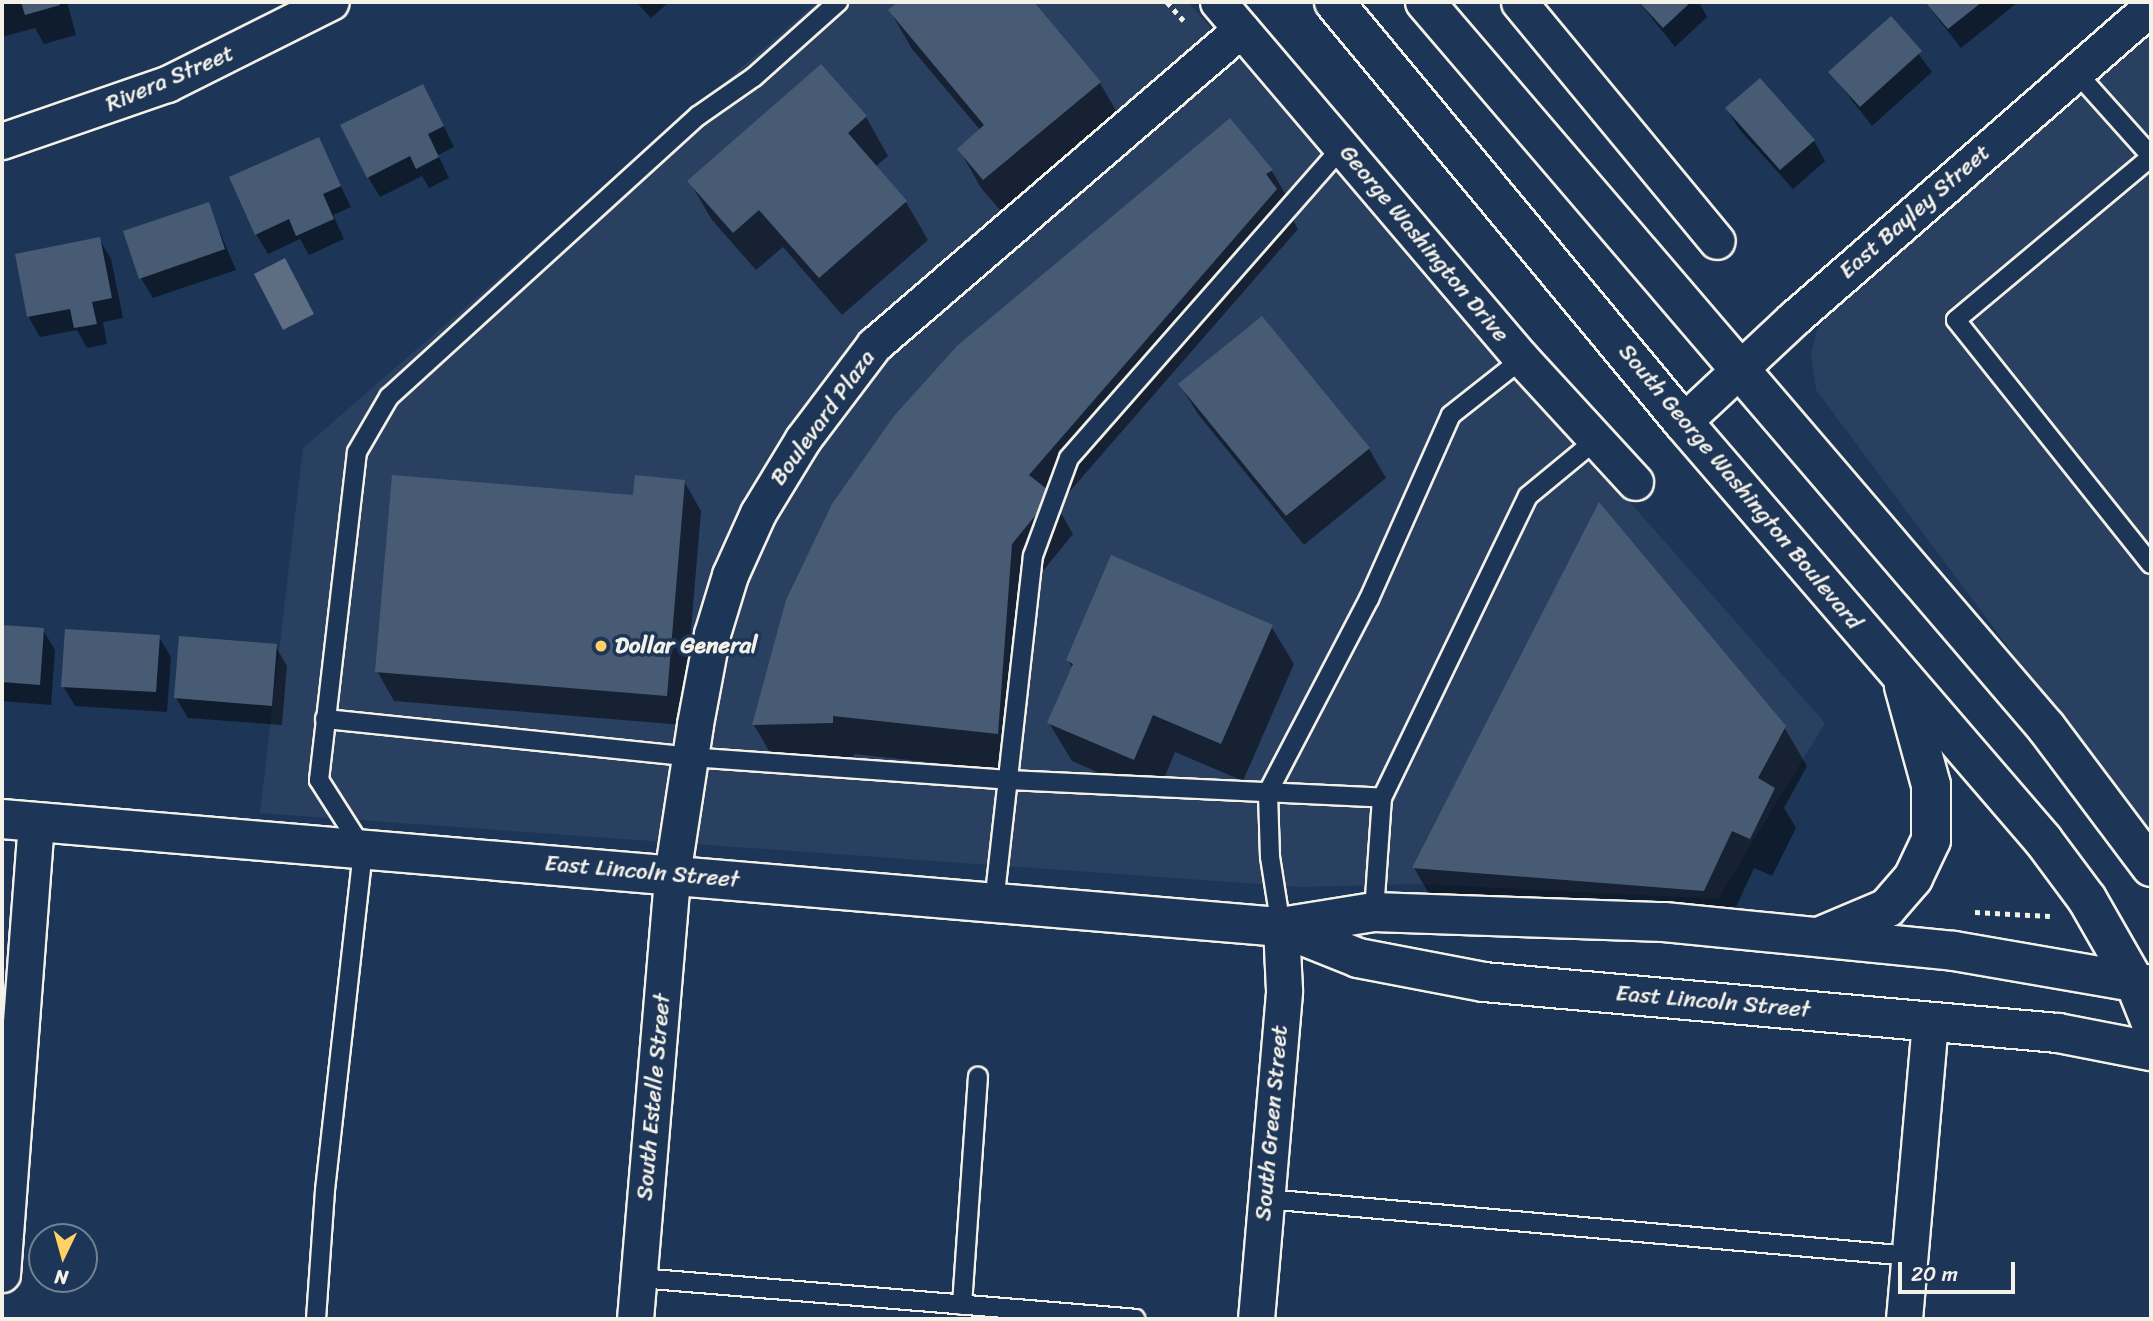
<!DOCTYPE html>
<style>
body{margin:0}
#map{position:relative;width:2153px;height:1321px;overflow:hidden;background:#1d3557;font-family:Sriracha,sans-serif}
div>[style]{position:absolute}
.built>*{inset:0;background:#2a4060}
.water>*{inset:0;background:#5e6d82}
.shadow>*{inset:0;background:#0007}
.building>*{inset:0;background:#485b74}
.path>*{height:4.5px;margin-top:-2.25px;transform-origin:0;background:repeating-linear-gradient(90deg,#f4f1e8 0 5px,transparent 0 10px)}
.roads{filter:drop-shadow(2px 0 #f4f1e8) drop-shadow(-2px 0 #f4f1e8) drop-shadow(0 2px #f4f1e8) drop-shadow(0 -2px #f4f1e8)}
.service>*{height:18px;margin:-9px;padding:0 9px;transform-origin:9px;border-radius:9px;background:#1d3557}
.minor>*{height:35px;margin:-17.5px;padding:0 17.5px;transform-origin:17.5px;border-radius:17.5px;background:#1d3557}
.tertiary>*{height:38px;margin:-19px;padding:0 19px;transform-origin:19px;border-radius:19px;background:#1d3557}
.dots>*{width:19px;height:19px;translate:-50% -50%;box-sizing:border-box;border:4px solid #1d3557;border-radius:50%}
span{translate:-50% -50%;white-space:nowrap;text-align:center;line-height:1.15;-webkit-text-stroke:7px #1d3557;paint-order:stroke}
.street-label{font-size:23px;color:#f4f1e8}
.poi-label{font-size:23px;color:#f4f1e8;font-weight:700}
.left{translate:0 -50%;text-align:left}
.frame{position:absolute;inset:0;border:4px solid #f4f1e8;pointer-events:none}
.north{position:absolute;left:28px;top:1223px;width:70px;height:70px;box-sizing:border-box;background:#1d3557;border:2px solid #738091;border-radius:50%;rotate:185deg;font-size:19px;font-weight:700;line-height:28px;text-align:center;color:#f4f1e8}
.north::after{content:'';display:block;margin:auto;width:24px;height:32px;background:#ffd166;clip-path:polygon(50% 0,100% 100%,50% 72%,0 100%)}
.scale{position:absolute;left:1898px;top:1262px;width:117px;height:32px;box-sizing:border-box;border:4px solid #f4f1e8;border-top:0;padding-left:9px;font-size:21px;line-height:24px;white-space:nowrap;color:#f4f1e8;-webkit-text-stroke:5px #1d3557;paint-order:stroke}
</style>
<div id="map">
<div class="built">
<i style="clip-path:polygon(817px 2px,1188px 2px,1825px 723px,1718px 899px,1421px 884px,1299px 887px,260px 813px,303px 448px)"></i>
<i style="clip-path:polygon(2151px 35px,2151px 838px,1816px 390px,1811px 354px,1817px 330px,1835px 305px)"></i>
</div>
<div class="water">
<i style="clip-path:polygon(285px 258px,314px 314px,283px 330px,254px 274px)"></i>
</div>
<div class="shadow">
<i style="clip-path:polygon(2px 2px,67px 2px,76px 35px,44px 44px,35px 28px,2px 37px)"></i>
<i style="clip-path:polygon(636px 2px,669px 2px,651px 18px)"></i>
<i style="clip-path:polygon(901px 2px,1031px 2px,1100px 83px,1122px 121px,1006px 217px,981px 188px,959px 149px,981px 131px,912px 49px,890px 11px)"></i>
<i style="clip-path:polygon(1639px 2px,1699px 2px,1707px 17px,1675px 47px)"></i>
<i style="clip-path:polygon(1925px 2px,2018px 2px,1961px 48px)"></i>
<i style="clip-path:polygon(1891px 18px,1932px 72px,1872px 126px,1830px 72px)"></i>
<i style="clip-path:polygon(821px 66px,866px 117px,888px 156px,875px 167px,906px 202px,928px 240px,842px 315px,783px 247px,756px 270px,712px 220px,689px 181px)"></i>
<i style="clip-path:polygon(434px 106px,454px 147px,438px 155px,449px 178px,429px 188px,422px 176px,380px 197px,368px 177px)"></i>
<i style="clip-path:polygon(1727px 109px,1814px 141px,1825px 161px,1793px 189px,1739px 129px)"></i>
<i style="clip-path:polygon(1230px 120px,1272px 171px,1294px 209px,1289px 212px,1298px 229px,1057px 506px,1073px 534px,1033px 583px,1019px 772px,854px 754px,854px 761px,776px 763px,754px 725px)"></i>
<i style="clip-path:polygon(318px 139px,351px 207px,333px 215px,344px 239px,309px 255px,300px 239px,268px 254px,256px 234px)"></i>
<i style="clip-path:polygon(208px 204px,236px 270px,153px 298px,141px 278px)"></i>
<i style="clip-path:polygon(99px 239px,111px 259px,123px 318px,103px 322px,107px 344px,87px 348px,77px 330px,40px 337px,28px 316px)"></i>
<i style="clip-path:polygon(1180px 385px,1369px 449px,1386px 478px,1304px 545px,1198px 414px)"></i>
<i style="clip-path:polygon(684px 481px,701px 511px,683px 725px,394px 701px,377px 671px,635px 497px)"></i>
<i style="clip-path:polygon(1600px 505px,1784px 727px,1807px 766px,1784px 808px,1796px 828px,1772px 876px,1754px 868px,1726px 929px,1436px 906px,1414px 868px)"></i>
<i style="clip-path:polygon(1271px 626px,1294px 664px,1243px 781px,1175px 752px,1156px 798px,1072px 761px,1049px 723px,1073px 669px,1068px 660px)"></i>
<i style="clip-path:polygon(2px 627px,43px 630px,55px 650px,51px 705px,2px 701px)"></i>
<i style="clip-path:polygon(159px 637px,171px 657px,167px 712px,75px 706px,63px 686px)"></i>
<i style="clip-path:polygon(275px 645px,287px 666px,282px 725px,188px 718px,176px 698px)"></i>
</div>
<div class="building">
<i style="clip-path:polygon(21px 2px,59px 2px,60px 5px,25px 15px)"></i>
<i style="clip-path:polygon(898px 2px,1034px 2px,1101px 82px,983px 180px,957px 149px,984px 125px,888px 10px)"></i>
<i style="clip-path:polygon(1639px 2px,1691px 2px,1663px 28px)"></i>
<i style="clip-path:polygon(1925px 2px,1982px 2px,1948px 29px)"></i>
<i style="clip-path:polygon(1891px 16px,1922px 51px,1860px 107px,1828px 72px)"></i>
<i style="clip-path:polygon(821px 64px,867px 116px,848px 133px,907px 201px,819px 278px,759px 210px,733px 233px,687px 181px)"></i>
<i style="clip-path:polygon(1760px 78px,1815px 140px,1780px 170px,1725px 108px)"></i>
<i style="clip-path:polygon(423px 84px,444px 126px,428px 134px,439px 157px,416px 169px,410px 156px,367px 178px,340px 125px)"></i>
<i style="clip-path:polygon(1230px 118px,1273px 170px,1266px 174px,1277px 189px,1029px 475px,1053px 494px,1012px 544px,998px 734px,833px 716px,833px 723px,752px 725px,786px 600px,832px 504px,894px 416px,957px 346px)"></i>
<i style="clip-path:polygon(319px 137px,341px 186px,323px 194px,334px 219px,296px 236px,289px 219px,255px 235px,229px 177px)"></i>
<i style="clip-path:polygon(209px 202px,225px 249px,139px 279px,123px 231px)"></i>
<i style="clip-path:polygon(100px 237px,112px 298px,92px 302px,97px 324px,74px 328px,70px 309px,27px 317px,15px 254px)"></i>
<i style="clip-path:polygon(1262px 316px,1370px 448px,1286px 516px,1178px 384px)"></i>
<i style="clip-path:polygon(392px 475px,633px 495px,635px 475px,685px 480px,667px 696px,375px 672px)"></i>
<i style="clip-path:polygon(1599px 502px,1786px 726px,1758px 778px,1775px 788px,1750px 839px,1732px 831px,1704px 891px,1412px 868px)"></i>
<i style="clip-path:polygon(1111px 555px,1273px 625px,1221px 744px,1153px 715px,1134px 760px,1047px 723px,1073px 664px,1066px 660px)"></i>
<i style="clip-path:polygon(2px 625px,44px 628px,40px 685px,2px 682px)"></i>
<i style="clip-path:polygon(65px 629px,160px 635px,156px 692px,61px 687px)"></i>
<i style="clip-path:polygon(179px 636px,277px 644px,272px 706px,174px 698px)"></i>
</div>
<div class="path">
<i style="left:1167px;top:2px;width:27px;rotate:48deg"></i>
<i style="left:1975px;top:912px;width:75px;rotate:3.1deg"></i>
<i style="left:684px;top:1319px;width:1px;rotate:-90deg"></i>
</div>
<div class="roads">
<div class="service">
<i style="left:2076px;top:72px;width:113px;rotate:48.2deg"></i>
<i style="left:2151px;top:157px;width:254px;rotate:140.1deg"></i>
<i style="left:1956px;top:320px;width:312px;rotate:51.4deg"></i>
<i style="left:325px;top:719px;width:367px;rotate:5.9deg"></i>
<i style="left:690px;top:757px;width:318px;rotate:4.1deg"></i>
<i style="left:1007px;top:780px;width:375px;rotate:2.7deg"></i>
<i style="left:994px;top:903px;width:349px;rotate:-83.6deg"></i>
<i style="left:1033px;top:556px;width:104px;rotate:-69.8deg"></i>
<i style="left:1069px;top:458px;width:414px;rotate:-48.7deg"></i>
<i style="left:1374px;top:912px;width:114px;rotate:-86deg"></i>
<i style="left:1382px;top:798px;width:335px;rotate:-64.2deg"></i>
<i style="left:1528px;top:496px;width:88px;rotate:-39.5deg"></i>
<i style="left:1281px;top:927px;width:71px;rotate:-98.9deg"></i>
<i style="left:1270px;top:857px;width:65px;rotate:-91.8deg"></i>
<i style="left:1268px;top:792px;width:218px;rotate:-62.4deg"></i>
<i style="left:1369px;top:599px;width:201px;rotate:-66deg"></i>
<i style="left:1451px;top:415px;width:90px;rotate:-38.3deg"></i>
<i style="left:1266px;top:1199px;width:647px;rotate:5.06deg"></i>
<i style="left:639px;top:1278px;width:498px;rotate:4.7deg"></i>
<i style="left:962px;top:1305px;width:229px;rotate:-86deg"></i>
<i style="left:316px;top:1319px;width:129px;rotate:-86deg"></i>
<i style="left:325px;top:1190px;width:343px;rotate:-83.6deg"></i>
<i style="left:363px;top:849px;width:82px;rotate:-122.5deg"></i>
<i style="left:319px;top:780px;width:330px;rotate:-83.4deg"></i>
<i style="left:357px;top:452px;width:64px;rotate:-59.8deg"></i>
<i style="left:389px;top:397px;width:418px;rotate:-42.3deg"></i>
<i style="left:698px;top:116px;width:68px;rotate:-34.9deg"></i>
<i style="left:754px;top:77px;width:113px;rotate:-41.8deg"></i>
</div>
<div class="minor">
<i style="left:1218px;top:2px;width:469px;rotate:49.6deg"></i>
<i style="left:1522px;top:359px;width:167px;rotate:47.4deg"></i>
<i style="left:1519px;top:2px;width:310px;rotate:50.4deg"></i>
<i style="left:2px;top:141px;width:175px;rotate:-19.1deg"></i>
<i style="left:167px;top:84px;width:183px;rotate:-26.6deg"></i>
<i style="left:1683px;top:422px;width:151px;rotate:-43.1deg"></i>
<i style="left:1793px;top:319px;width:475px;rotate:-41.1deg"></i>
<i style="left:2px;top:1274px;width:453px;rotate:-85.7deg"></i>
<i style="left:635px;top:1319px;width:446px;rotate:-85.2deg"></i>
<i style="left:672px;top:875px;width:153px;rotate:-81.3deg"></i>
<i style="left:695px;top:724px;width:92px;rotate:-79.3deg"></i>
<i style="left:712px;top:634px;width:62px;rotate:-73deg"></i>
<i style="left:730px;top:575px;width:68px;rotate:-65.7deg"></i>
<i style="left:758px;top:513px;width:87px;rotate:-58.7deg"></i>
<i style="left:803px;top:439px;width:118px;rotate:-52.9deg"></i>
<i style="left:874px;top:345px;width:484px;rotate:-40.7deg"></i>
<i style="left:1256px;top:1319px;width:330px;rotate:-85.1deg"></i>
<i style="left:1284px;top:990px;width:63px;rotate:-92.7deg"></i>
<i style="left:1904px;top:1319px;width:298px;rotate:-85deg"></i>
</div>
<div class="tertiary">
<i style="left:1334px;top:2px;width:546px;rotate:50.28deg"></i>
<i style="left:1683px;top:422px;width:552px;rotate:49.26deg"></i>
<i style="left:2043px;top:840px;width:74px;rotate:53.3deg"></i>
<i style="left:2087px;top:899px;width:95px;rotate:60.2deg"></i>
<i style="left:2134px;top:981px;width:45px;rotate:68deg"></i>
<i style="left:1425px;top:2px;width:955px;rotate:49.42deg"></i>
<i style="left:2046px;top:727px;width:175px;rotate:53.1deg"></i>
<i style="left:2px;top:819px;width:1284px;rotate:4.83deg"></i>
<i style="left:1281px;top:927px;width:94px;rotate:-9.2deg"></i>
<i style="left:1374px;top:912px;width:290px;rotate:2deg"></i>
<i style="left:1664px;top:922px;width:291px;rotate:5.7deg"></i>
<i style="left:1954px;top:951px;width:200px;rotate:9.8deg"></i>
<i style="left:1281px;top:927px;width:83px;rotate:21.9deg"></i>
<i style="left:1358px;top:958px;width:128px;rotate:10.8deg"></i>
<i style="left:1484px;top:982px;width:576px;rotate:5.08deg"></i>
<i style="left:2058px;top:1033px;width:95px;rotate:11deg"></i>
<i style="left:1821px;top:936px;width:72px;rotate:-23deg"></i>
<i style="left:1887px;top:908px;width:40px;rotate:-49deg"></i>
<i style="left:1913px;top:878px;width:42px;rotate:-64.7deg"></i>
<i style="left:1931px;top:840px;width:55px;rotate:-90deg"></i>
<i style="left:1931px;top:785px;width:103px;rotate:-105.3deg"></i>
</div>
</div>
<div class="dots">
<i style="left:601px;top:646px;background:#ffd166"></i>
</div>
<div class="street-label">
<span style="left:170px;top:79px;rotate:-23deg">Rivera Street</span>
<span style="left:1915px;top:212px;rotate:-41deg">East Bayley Street</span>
<span style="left:1424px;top:244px;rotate:50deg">George Washington Drive</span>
<span style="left:823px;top:418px;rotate:-54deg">Boulevard Plaza</span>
<span style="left:1740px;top:487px;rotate:50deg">South George Washington Boulevard</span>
<span style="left:642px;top:872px;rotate:5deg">East Lincoln Street</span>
<span style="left:1713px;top:1002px;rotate:5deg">East Lincoln Street</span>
<span style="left:654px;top:1097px;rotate:-85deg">South Estelle Street</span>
<span style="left:1272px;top:1123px;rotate:-85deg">South Green Street</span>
</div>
<div class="poi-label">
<span class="left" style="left:615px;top:646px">Dollar General</span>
</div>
<div class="frame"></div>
<div class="north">N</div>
<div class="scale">20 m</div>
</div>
